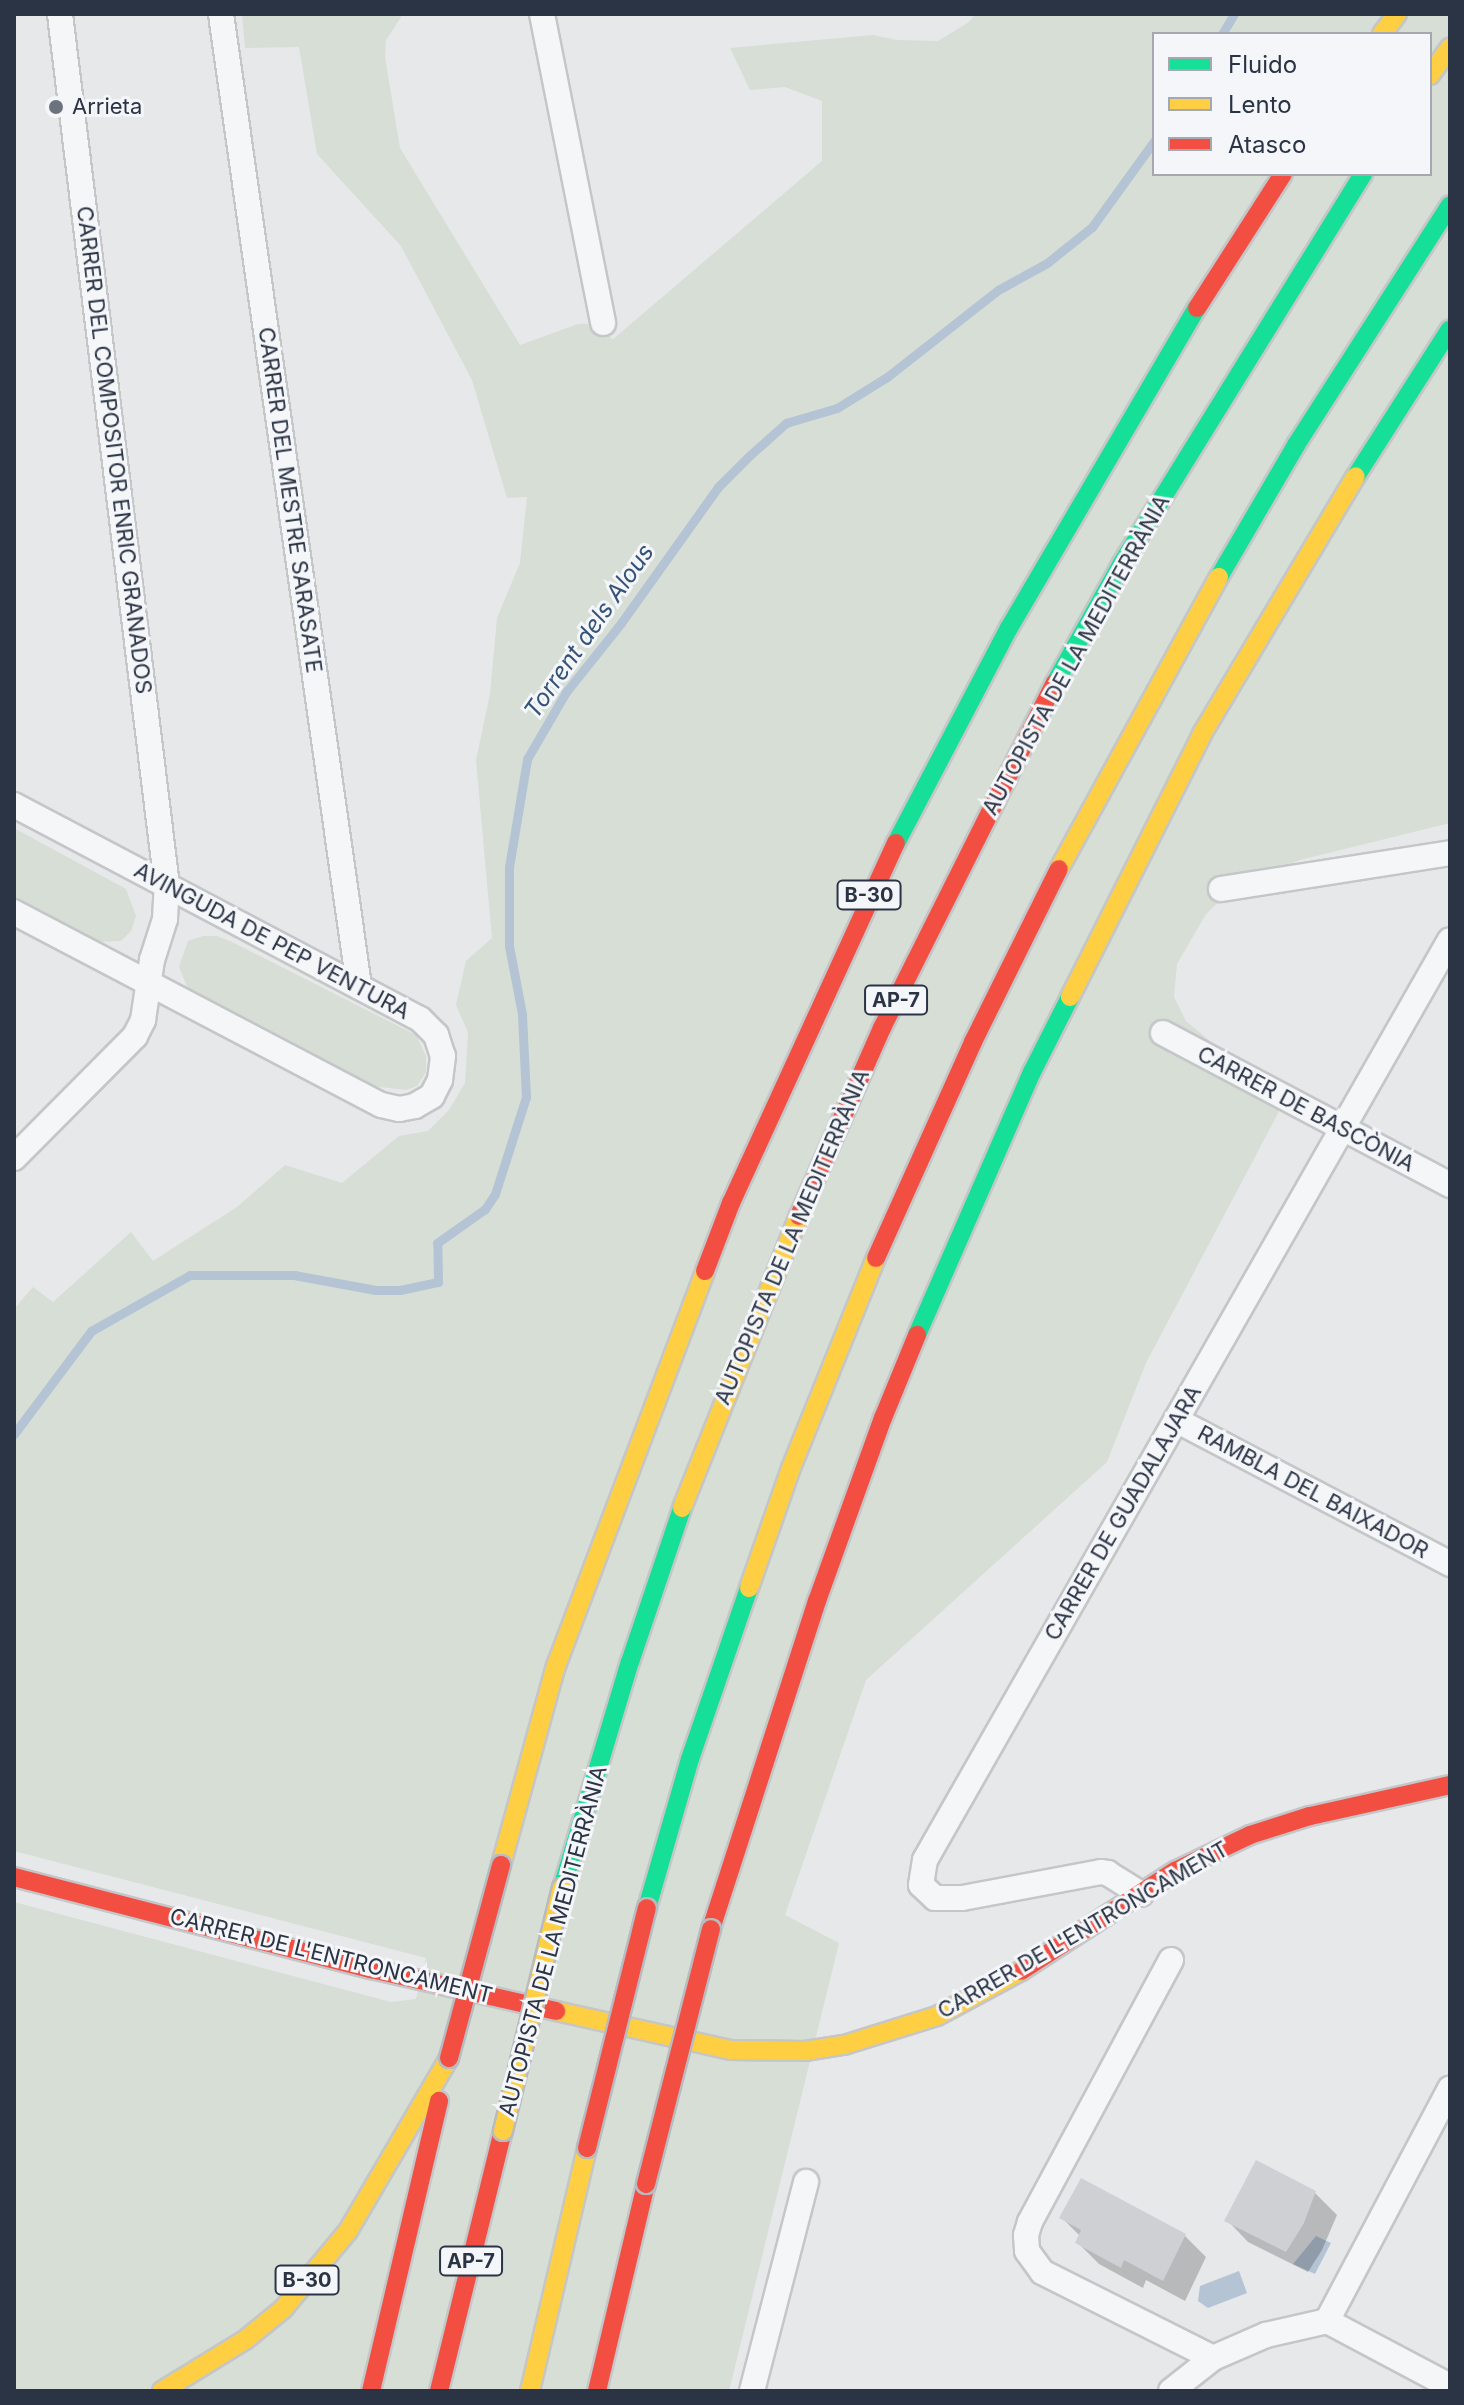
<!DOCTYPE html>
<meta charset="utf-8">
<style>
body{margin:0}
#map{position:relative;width:1464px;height:2405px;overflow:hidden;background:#e6e8ea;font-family:Inter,sans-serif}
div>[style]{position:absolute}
.green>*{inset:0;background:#d6ded6}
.water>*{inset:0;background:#b4c4d5}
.shadow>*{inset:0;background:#0003}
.stream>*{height:9px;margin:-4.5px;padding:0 4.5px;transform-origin:4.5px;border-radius:4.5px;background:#b4c4d5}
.building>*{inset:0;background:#ced0d3}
.roads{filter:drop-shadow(2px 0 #c4c6c8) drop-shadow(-2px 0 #c4c6c8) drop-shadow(0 2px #c4c6c8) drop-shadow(0 -2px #c4c6c8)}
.street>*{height:24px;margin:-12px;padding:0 12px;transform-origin:12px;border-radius:12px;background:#f5f6f7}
.fast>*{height:18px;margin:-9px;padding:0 9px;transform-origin:9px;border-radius:9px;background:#16e098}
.slow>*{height:18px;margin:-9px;padding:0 9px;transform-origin:9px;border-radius:9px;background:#ffcf43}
.jam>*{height:18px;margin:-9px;padding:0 9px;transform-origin:9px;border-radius:9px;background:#f24e42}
.bridges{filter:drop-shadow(2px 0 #b8bbbf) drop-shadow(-2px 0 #b8bbbf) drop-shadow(0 2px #b8bbbf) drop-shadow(0 -2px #b8bbbf)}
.slow-bridge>*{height:18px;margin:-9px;padding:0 9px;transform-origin:9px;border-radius:9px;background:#ffcf43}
.jam-bridge>*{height:18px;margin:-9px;padding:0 9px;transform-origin:9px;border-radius:9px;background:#f24e42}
.dots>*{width:22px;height:22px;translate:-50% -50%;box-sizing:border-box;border:4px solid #f4f6f9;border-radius:50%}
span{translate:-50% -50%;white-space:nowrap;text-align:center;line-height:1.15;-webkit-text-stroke:6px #f4f6f9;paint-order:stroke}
.shield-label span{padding:2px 6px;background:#f4f6f9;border:2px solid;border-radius:6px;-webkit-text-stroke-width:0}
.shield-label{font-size:20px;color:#2b3445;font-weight:700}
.poi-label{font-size:22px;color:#2b3445}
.left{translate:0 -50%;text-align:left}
.street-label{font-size:22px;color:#2b3445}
.water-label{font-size:24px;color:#34527a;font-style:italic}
.frame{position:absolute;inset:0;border:16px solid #2b3445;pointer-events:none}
.legend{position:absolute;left:1152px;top:32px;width:280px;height:144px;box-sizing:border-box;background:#f4f6f9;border:2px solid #a4a8b1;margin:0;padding:10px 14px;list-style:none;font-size:24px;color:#2b3445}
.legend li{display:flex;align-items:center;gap:16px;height:40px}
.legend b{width:40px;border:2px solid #a4a8b1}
</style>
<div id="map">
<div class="green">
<i style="clip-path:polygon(evenodd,242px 14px,398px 14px,401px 17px,386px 40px,385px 57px,400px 148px,520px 345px,578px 324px,603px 323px,612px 340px,822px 161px,822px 101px,785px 87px,750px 90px,730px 48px,873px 35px,897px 40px,938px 41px,969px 22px,975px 14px,1450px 14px,1450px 823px,1300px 860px,1234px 887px,1206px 914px,1177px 964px,1174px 997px,1186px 1021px,1224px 1053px,1293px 1085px,1146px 1363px,1107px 1462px,866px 1680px,785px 1915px,839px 1943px,729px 2391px,14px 2391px,14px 1902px,391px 2002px,416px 1999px,426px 1958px,14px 1851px,14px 1309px,33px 1287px,53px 1302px,131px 1232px,153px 1261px,237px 1207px,285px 1165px,342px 1183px,399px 1136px,428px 1131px,449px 1110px,465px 1083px,468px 1032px,456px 1005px,466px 961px,492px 938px,476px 760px,490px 694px,497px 618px,520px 563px,527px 497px,507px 498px,472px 380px,401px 246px,317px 154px,299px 47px,245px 48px,242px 14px,1154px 34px,1430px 34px,1430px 174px,1154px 174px,1154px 34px)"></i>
<i style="clip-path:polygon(14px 828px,126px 889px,136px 916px,131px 931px,121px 941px,95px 942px,14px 900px)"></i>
<i style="clip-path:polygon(203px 936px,217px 936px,232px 942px,416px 1035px,426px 1056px,426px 1072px,417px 1086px,406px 1090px,372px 1086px,209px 1003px,188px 989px,179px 967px,188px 941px)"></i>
</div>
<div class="water">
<i style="clip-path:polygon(1316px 2236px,1331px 2243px,1315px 2274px,1293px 2264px)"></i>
<i style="clip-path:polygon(1239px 2271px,1247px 2293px,1208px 2308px,1198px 2301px,1200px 2286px)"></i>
</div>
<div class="shadow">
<i style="clip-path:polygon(1315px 2193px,1337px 2215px,1322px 2250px,1308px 2272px,1248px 2242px,1227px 2220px)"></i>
<i style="clip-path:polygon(1062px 2218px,1184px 2235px,1206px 2257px,1185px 2301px,1146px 2280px,1143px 2288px,1099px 2264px,1077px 2242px,1080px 2236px)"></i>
</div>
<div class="stream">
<i style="left:1222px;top:34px;width:23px;rotate:-59deg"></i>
<i style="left:14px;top:1434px;width:129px;rotate:-53.2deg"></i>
<i style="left:91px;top:1331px;width:114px;rotate:-29.5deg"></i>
<i style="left:190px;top:1275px;width:104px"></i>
<i style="left:294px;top:1275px;width:83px;rotate:10.4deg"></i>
<i style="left:376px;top:1290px;width:24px"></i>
<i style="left:400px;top:1290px;width:39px;rotate:-12deg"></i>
<i style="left:438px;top:1282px;width:39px;rotate:-91deg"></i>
<i style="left:437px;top:1243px;width:59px;rotate:-35.3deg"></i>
<i style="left:485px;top:1209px;width:18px;rotate:-56deg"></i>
<i style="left:495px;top:1194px;width:102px;rotate:-72.3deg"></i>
<i style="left:526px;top:1097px;width:83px;rotate:-92.8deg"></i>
<i style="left:522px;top:1014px;width:69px;rotate:-100.8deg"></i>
<i style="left:509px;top:946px;width:79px;rotate:-90deg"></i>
<i style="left:509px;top:867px;width:109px;rotate:-80.5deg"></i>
<i style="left:527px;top:759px;width:78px;rotate:-59.8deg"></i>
<i style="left:566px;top:692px;width:88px;rotate:-51.4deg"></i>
<i style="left:621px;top:623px;width:167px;rotate:-54.5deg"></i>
<i style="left:718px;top:487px;width:44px;rotate:-45deg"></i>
<i style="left:749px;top:456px;width:50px;rotate:-41.7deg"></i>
<i style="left:786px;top:423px;width:53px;rotate:-16.4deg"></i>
<i style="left:837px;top:408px;width:59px;rotate:-31.8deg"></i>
<i style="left:887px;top:377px;width:141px;rotate:-38.1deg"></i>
<i style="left:998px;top:290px;width:56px;rotate:-28.9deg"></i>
<i style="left:1047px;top:263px;width:58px;rotate:-38.7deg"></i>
<i style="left:1092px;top:227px;width:106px;rotate:-54.2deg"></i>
</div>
<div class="building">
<i style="clip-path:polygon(1256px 2160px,1316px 2191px,1304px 2223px,1286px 2252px,1224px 2221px)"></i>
<i style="clip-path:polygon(1081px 2178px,1186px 2234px,1163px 2281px,1124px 2260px,1121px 2268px,1075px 2243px,1081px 2230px,1059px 2218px)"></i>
</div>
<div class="roads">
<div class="street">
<i style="left:221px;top:14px;width:982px;rotate:81.92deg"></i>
<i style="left:542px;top:14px;width:315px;rotate:78.8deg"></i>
<i style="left:14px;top:805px;width:459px;rotate:27.8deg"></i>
<i style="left:420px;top:1019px;width:23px;rotate:45deg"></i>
<i style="left:436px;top:1035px;width:22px;rotate:72deg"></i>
<i style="left:443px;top:1056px;width:24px;rotate:97deg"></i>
<i style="left:440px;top:1080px;width:18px;rotate:117deg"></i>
<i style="left:432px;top:1096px;width:20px;rotate:150deg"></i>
<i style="left:415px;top:1106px;width:16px;rotate:169deg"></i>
<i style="left:399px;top:1109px;width:18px;rotate:-167deg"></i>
<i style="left:381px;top:1105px;width:415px;rotate:-152.3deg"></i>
<i style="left:1221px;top:889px;width:232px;rotate:-8.9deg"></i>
<i style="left:1163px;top:1033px;width:325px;rotate:27.9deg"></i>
<i style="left:14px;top:1158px;width:172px;rotate:-45.2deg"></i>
<i style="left:135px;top:1036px;width:18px;rotate:-63deg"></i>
<i style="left:143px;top:1020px;width:61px;rotate:-81.5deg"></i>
<i style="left:152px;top:960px;width:43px;rotate:-72.4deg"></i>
<i style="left:165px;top:919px;width:33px;rotate:-87deg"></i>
<i style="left:167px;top:886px;width:879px;rotate:-97deg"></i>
<i style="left:1176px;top:1420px;width:310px;rotate:27.7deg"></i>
<i style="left:1141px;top:1894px;width:39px;rotate:-148deg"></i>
<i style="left:1108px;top:1873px;width:7px;rotate:-172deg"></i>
<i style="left:1101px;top:1872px;width:141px;rotate:169.4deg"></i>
<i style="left:962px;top:1898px;width:27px;rotate:180deg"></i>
<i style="left:935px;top:1898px;width:19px;rotate:-137deg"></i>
<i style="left:921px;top:1885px;width:25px;rotate:-81deg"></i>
<i style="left:925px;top:1860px;width:1059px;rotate:-60.29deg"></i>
<i style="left:1171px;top:1960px;width:298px;rotate:118.3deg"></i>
<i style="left:1030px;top:2222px;width:14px;rotate:107deg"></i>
<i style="left:1026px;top:2235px;width:16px;rotate:86deg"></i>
<i style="left:1027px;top:2251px;width:26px;rotate:54deg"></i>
<i style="left:1042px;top:2272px;width:191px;rotate:26.7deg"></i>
<i style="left:1327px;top:2321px;width:263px;rotate:-62.1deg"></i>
<i style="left:1327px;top:2321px;width:139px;rotate:27.9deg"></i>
<i style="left:752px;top:2391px;width:216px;rotate:-75.5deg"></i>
<i style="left:1171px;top:2391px;width:53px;rotate:-38.2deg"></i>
<i style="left:1213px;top:2358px;width:58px;rotate:-23.5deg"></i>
<i style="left:1266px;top:2335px;width:63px;rotate:-12.9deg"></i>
</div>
<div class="fast">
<i style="left:1356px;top:476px;width:174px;rotate:-57.4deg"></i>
<i style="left:1219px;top:577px;width:153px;rotate:-59.7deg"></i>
<i style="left:1296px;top:445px;width:285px;rotate:-57.3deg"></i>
<i style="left:1055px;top:683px;width:137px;rotate:-60.8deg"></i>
<i style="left:1122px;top:563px;width:458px;rotate:-58.2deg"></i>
<i style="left:896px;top:843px;width:243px;rotate:-62.3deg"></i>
<i style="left:1009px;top:628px;width:371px;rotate:-59.6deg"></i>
<i style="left:917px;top:1335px;width:287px;rotate:-66.4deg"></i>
<i style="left:1032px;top:1072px;width:84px;rotate:-63.1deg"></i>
<i style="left:562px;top:1888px;width:236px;rotate:-73.3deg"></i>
<i style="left:630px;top:1662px;width:163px;rotate:-71.3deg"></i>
<i style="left:647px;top:1908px;width:155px;rotate:-73.9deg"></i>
<i style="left:690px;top:1759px;width:181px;rotate:-71deg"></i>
</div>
<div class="slow">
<i style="left:1382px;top:34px;width:25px;rotate:-53deg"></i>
<i style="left:1430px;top:75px;width:34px;rotate:-54deg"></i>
<i style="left:1059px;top:869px;width:333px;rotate:-61.3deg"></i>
<i style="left:1070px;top:997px;width:294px;rotate:-63.3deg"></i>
<i style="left:1202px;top:734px;width:300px;rotate:-59.2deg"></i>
<i style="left:682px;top:1508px;width:315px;rotate:-68.2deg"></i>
<i style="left:749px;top:1588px;width:127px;rotate:-70.7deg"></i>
<i style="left:791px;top:1468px;width:227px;rotate:-68deg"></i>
<i style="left:501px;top:1865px;width:206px;rotate:-74.6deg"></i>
<i style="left:556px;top:1666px;width:422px;rotate:-69.3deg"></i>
<i style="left:556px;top:2011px;width:179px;rotate:12.6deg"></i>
<i style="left:731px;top:2050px;width:74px;rotate:0.8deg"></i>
<i style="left:805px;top:2051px;width:39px;rotate:-9deg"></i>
<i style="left:844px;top:2045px;width:97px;rotate:-17.3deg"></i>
<i style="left:937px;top:2016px;width:95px;rotate:-28.2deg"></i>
<i style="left:162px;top:2391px;width:97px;rotate:-31.6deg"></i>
<i style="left:245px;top:2340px;width:49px;rotate:-39.2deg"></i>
<i style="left:283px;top:2309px;width:102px;rotate:-50.2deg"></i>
<i style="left:348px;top:2231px;width:200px;rotate:-59.7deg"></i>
<i style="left:530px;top:2391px;width:250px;rotate:-76.8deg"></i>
</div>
<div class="jam">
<i style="left:1197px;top:308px;width:159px;rotate:-57.3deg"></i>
<i style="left:799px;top:1216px;width:206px;rotate:-66.2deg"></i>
<i style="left:882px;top:1028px;width:386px;rotate:-63.4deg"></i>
<i style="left:876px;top:1258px;width:237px;rotate:-65.8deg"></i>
<i style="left:973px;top:1042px;width:193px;rotate:-63.6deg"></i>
<i style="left:705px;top:1271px;width:73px;rotate:-69.1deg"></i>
<i style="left:731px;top:1203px;width:396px;rotate:-65.4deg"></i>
<i style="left:14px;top:1877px;width:369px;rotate:14.5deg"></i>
<i style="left:371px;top:1969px;width:190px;rotate:12.8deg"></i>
<i style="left:711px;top:1929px;width:345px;rotate:-72.1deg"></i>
<i style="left:817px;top:1601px;width:195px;rotate:-70.2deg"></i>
<i style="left:883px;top:1418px;width:90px;rotate:-67.7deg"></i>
<i style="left:1021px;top:1971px;width:184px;rotate:-33deg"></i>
<i style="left:1175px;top:1871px;width:83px;rotate:-25.6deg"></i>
<i style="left:1250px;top:1835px;width:63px;rotate:-17.6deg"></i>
<i style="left:1310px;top:1816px;width:143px;rotate:-12.5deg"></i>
<i style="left:371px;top:2391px;width:298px;rotate:-76.8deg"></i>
<i style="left:439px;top:2391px;width:268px;rotate:-76.2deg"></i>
<i style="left:597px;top:2391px;width:213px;rotate:-76.7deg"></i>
</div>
</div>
<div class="bridges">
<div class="slow-bridge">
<i style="left:503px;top:2131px;width:250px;rotate:-76.4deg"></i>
</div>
<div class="jam-bridge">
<i style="left:449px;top:2058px;width:200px;rotate:-74.9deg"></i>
<i style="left:587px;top:2148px;width:247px;rotate:-76deg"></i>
<i style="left:646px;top:2184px;width:263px;rotate:-75.7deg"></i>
</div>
</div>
<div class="dots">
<i style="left:56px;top:107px;background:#6c737f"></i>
</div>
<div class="shield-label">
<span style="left:869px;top:895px">B-30</span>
<span style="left:896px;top:1000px">AP-7</span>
<span style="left:471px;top:2261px">AP-7</span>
<span style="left:307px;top:2280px">B-30</span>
</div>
<div class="poi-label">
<span class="left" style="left:72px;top:107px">Arrieta</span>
</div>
<div class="street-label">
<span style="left:114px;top:450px;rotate:83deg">CARRER DEL COMPOSITOR ENRIC GRANADOS</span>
<span style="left:290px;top:500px;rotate:82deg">CARRER DEL MESTRE SARASATE</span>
<span style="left:1076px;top:655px;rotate:-61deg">AUTOPISTA DE LA MEDITERRÀNIA</span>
<span style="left:272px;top:941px;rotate:28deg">AVINGUDA DE PEP VENTURA</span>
<span style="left:1306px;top:1109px;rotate:28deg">CARRER DE BASCÒNIA</span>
<span style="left:792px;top:1237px;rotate:-67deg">AUTOPISTA DE LA MEDITERRÀNIA</span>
<span style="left:1313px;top:1492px;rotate:28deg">RAMBLA DEL BAIXADOR</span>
<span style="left:1123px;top:1513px;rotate:-60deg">CARRER DE GUADALAJARA</span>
<span style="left:1083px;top:1930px;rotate:-30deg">CARRER DE L'ENTRONCAMENT</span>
<span style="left:553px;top:1941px;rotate:-75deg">AUTOPISTA DE LA MEDITERRÀNIA</span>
<span style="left:331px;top:1956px;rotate:14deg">CARRER DE L'ENTRONCAMENT</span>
</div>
<div class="water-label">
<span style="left:589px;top:631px;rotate:-55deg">Torrent dels Alous</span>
</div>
<div class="frame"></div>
<ul class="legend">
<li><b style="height:10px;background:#16e098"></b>Fluido</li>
<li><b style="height:10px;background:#ffcf43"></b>Lento</li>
<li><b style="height:10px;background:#f24e42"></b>Atasco</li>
</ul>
</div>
